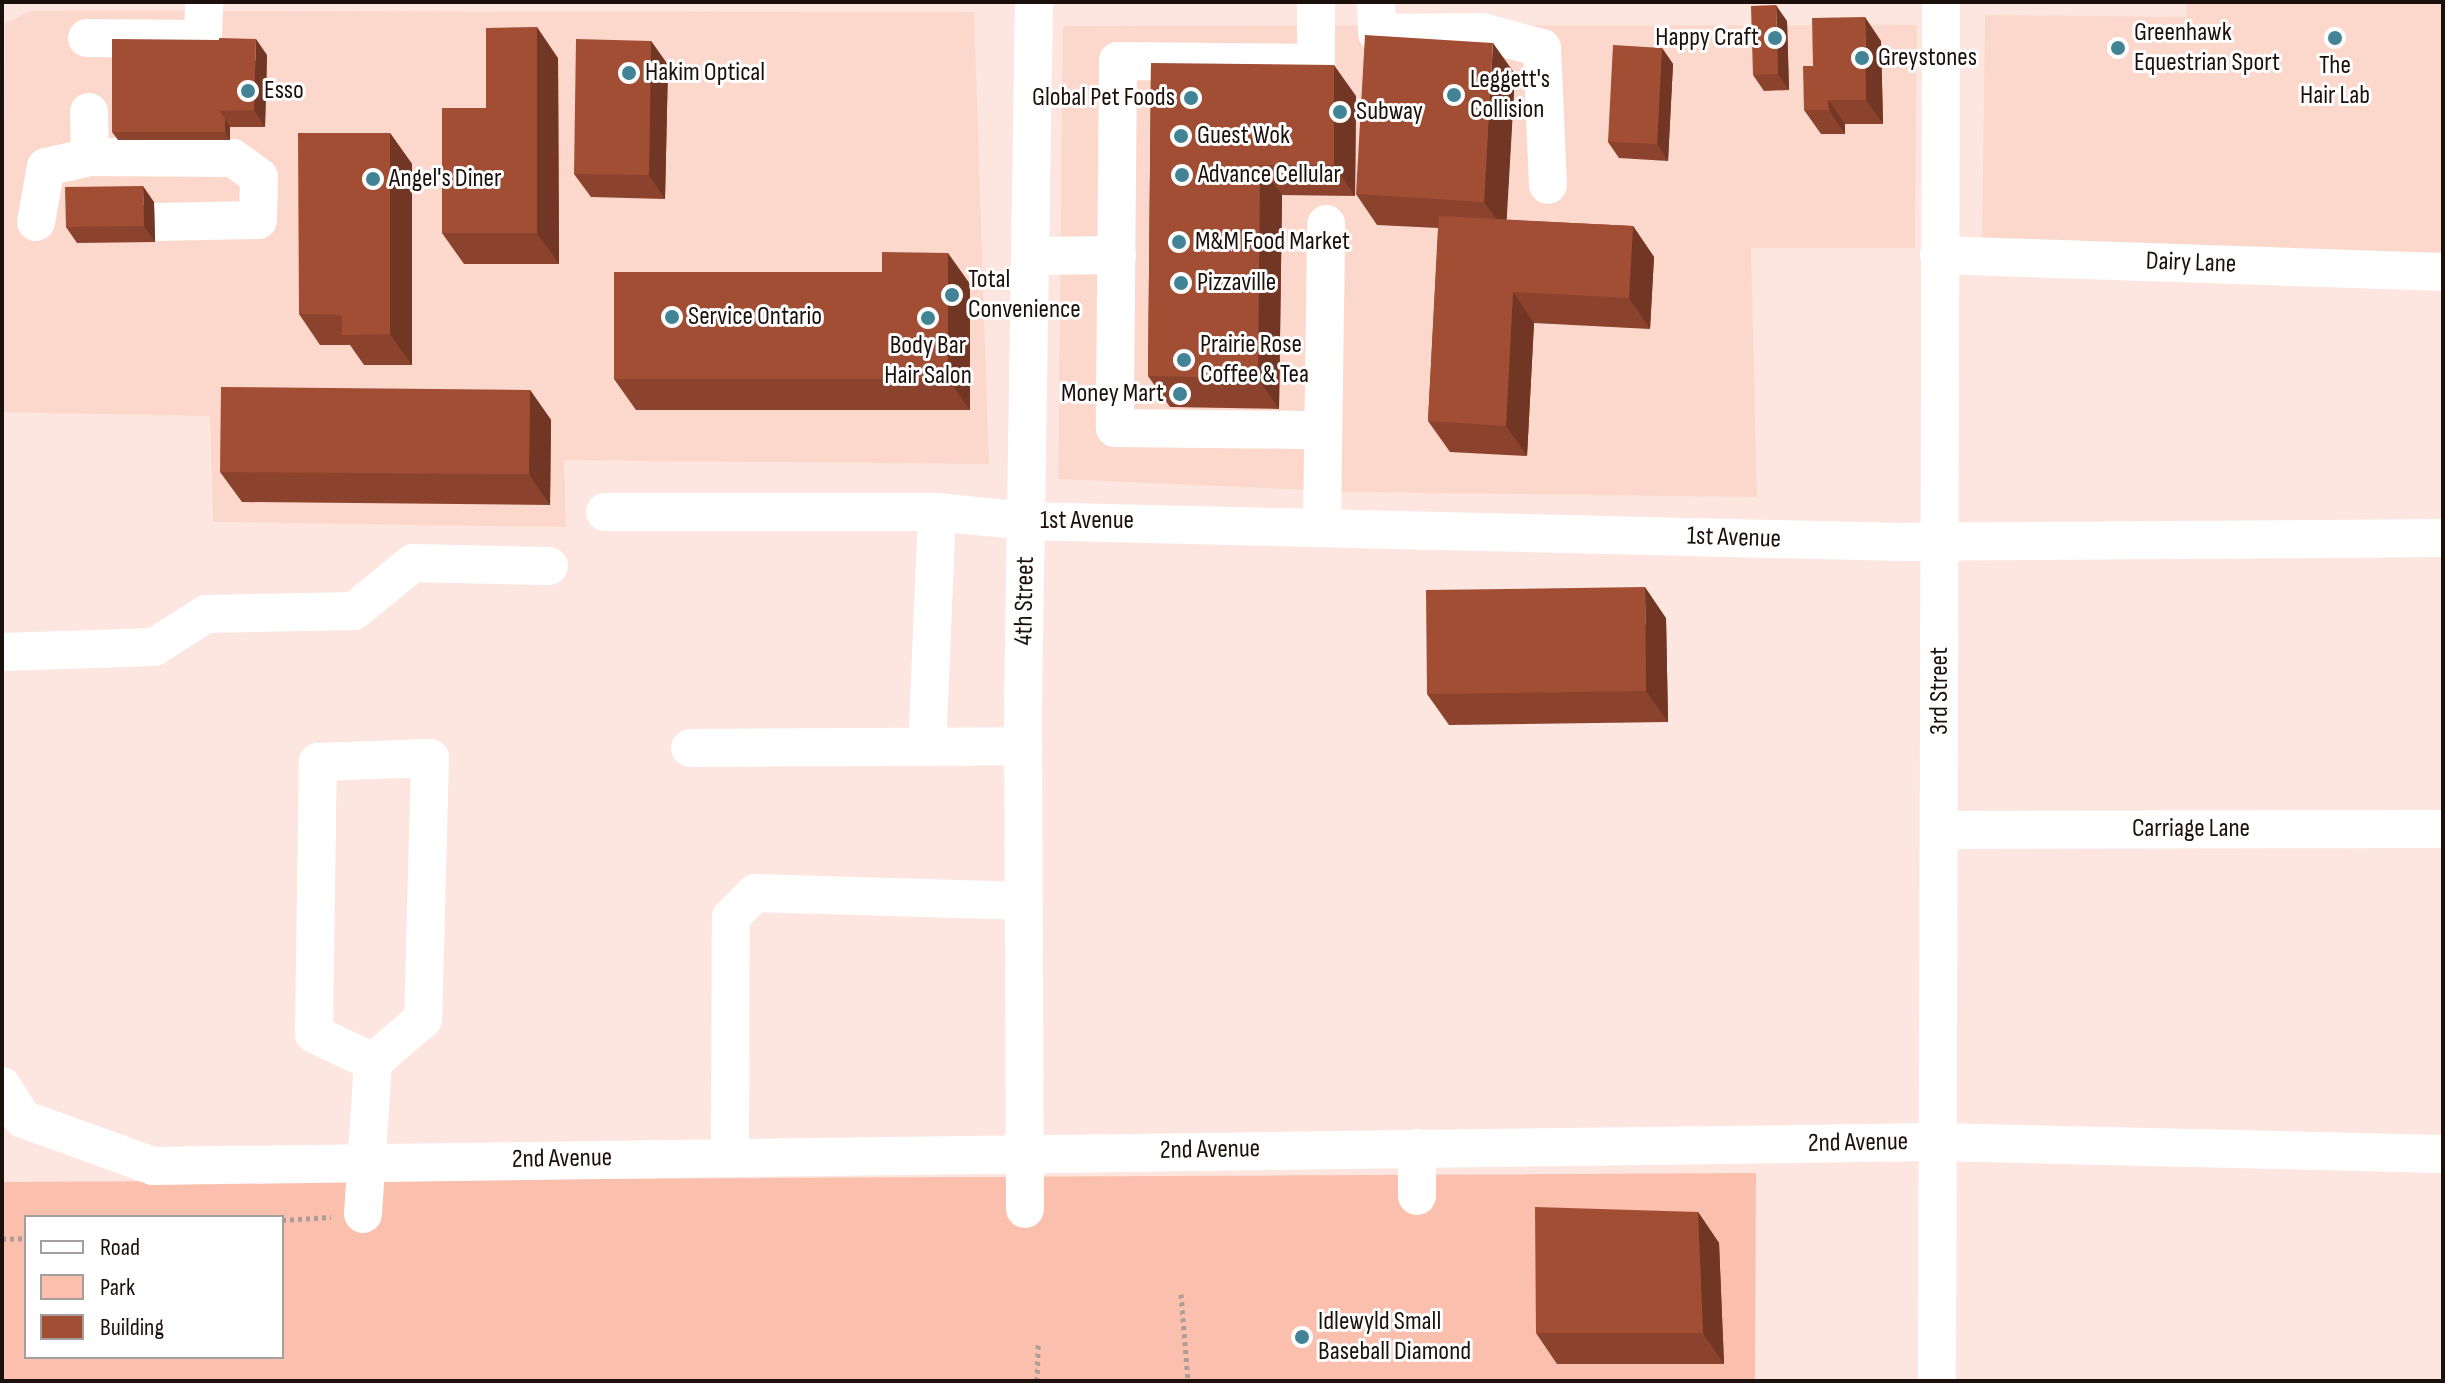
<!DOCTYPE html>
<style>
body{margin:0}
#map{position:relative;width:2445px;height:1383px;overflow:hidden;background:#fce6df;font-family:"Sofia Sans Condensed",sans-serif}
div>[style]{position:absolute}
.built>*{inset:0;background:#fcd8cc}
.green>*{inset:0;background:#fabfad}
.path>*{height:5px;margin-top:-2.5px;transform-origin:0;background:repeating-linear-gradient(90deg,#af9c96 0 4px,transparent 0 8px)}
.minor>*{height:38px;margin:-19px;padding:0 19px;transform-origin:19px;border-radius:19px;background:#fff}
.wall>*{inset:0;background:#8b432d}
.shaded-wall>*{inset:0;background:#713724}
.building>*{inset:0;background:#a24e34}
.dots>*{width:22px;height:22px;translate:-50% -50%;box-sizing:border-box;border:4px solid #fff;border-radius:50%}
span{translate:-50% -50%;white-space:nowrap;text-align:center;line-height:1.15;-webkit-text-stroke:6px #fff;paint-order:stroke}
.poi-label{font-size:26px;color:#1c100c}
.left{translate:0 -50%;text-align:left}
.right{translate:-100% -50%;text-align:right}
.street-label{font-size:26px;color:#1c100c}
.frame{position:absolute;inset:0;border:4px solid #1c100c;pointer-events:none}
.legend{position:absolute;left:24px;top:1215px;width:260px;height:144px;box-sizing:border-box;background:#fff;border:2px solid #a49f9e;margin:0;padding:10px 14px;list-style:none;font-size:24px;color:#1c100c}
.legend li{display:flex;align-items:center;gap:16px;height:40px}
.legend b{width:40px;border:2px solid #a49f9e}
</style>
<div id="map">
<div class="built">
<i style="clip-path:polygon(2187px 2px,2443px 2px,2443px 259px,1982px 248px,1985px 15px,2186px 17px)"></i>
<i style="clip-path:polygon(31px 11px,974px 12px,989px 464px,564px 460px,566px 527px,213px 522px,210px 416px,2px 412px,5px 24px)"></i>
<i style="clip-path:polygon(1917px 25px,1915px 248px,1751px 248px,1757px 497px,1356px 492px,1058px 479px,1063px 26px)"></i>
</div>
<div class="green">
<i style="clip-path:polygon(evenodd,1756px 1173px,1755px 1381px,2px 1381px,2px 1182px,1756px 1173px,26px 1217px,282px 1217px,282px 1357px,26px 1357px,26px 1217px)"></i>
</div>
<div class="path">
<i style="left:282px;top:1220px;width:49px;rotate:-3.5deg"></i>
<i style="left:2px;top:1239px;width:24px;rotate:-2deg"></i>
<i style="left:1181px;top:1294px;width:87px;rotate:85.4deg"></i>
<i style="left:1037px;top:1381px;width:37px;rotate:-88deg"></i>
</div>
<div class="minor">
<i style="left:1316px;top:2px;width:61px;rotate:90deg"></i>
<i style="left:1316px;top:63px;width:198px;rotate:-179.4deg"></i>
<i style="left:1118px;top:61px;width:367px;rotate:90.5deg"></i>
<i style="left:1115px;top:428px;width:208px;rotate:0.6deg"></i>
<i style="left:1376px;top:2px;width:31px;rotate:88deg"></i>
<i style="left:1377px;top:33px;width:104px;rotate:-0.6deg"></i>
<i style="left:1481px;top:32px;width:63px;rotate:14.7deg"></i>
<i style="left:1542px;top:48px;width:137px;rotate:87.5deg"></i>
<i style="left:87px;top:38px;width:116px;rotate:0.5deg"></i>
<i style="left:203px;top:39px;width:37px;rotate:-88deg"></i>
<i style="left:89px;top:112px;width:45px;rotate:88.7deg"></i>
<i style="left:90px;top:157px;width:143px;rotate:0.4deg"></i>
<i style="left:233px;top:158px;width:32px;rotate:36deg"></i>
<i style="left:259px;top:177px;width:43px;rotate:91.3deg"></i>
<i style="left:258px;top:220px;width:104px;rotate:178.9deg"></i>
<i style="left:36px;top:222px;width:56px;rotate:-79.7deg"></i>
<i style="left:46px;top:167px;width:45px;rotate:-12.8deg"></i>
<i style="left:1939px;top:255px;width:504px;rotate:1.93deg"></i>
<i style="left:1030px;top:256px;width:87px;rotate:-0.7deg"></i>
<i style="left:605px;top:512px;width:332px"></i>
<i style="left:937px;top:512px;width:235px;rotate:92.4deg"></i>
<i style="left:937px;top:512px;width:89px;rotate:5.8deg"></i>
<i style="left:1026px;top:521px;width:874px;rotate:1.38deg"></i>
<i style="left:1900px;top:542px;width:543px;rotate:-0.42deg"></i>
<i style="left:1322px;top:526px;width:302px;rotate:-89.2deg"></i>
<i style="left:2px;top:652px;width:152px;rotate:-1.9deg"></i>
<i style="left:154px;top:647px;width:62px;rotate:-32.4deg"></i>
<i style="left:206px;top:614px;width:148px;rotate:-1.2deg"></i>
<i style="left:354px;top:611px;width:76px;rotate:-39.1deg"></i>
<i style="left:413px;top:563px;width:136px;rotate:1.3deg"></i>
<i style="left:690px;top:748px;width:333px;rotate:-0.3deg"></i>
<i style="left:1939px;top:830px;width:504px;rotate:-0.11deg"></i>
<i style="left:2px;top:1086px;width:39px;rotate:58deg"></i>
<i style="left:23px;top:1119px;width:138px;rotate:19.9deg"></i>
<i style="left:153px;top:1166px;width:1784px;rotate:-0.77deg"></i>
<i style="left:1937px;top:1142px;width:506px;rotate:1.36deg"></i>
<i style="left:1417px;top:1148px;width:48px;rotate:90deg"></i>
<i style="left:730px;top:1157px;width:240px;rotate:-89.8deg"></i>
<i style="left:731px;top:917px;width:34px;rotate:-45deg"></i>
<i style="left:755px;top:893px;width:268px;rotate:1.7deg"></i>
<i style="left:1025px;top:1209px;width:501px;rotate:-90.23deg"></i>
<i style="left:1023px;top:708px;width:706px;rotate:-89.11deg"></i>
<i style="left:363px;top:1214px;width:152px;rotate:-86.2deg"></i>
<i style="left:373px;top:1062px;width:65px;rotate:-154.6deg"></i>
<i style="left:314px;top:1034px;width:272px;rotate:-89.2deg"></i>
<i style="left:318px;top:762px;width:112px;rotate:-2deg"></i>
<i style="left:430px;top:758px;width:261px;rotate:91.5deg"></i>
<i style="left:423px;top:1019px;width:66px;rotate:139.3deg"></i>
<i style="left:1937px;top:1381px;width:1379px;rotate:-89.83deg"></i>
</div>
<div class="wall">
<i style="clip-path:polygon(1787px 21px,1789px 90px,1764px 91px,1753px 75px)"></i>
<i style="clip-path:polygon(651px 41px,668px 65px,665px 199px,591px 197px,574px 174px)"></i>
<i style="clip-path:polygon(1881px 41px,1883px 124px,1845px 124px,1845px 134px,1821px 134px,1804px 110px,1813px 66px)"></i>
<i style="clip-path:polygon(1662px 48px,1673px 64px,1668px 161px,1619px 158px,1608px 142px)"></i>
<i style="clip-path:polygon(267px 55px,265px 127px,230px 127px,230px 140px,118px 140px,112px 132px)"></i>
<i style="clip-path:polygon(558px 58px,559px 264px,464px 264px,442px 233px,486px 108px)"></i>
<i style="clip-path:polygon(1151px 63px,1356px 96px,1355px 196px,1282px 195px,1279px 409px,1170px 407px,1148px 376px)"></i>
<i style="clip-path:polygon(1515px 74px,1506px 220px,1633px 226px,1654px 257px,1650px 329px,1534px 323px,1527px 456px,1450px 452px,1428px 421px,1438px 228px,1377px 225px,1356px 194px)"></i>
<i style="clip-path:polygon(390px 133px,412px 164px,412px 365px,364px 365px,350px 345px,320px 345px,299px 314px)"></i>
<i style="clip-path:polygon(154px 202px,155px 242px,77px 243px,66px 227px)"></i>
<i style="clip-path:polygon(882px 272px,970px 284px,970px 410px,636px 410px,614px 379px)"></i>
<i style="clip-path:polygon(530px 390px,551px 420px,550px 505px,242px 502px,220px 472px)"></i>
<i style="clip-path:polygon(1666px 618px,1668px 722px,1449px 725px,1427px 694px)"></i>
<i style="clip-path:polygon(1698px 1212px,1719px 1243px,1724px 1364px,1557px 1364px,1536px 1333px)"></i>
</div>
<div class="shaded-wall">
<i style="clip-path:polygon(1776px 5px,1787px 21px,1789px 90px,1778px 74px)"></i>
<i style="clip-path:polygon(1865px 17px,1881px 41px,1883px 124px,1866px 100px)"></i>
<i style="clip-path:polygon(537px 27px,558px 58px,559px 264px,537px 233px)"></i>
<i style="clip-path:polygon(256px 39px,267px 55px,265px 127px,254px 110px)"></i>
<i style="clip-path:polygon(651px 41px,668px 65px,665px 199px,649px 175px)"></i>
<i style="clip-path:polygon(1493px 43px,1515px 74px,1506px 232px,1484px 202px)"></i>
<i style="clip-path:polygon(1662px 48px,1673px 64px,1668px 161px,1657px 144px)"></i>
<i style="clip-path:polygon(1334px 65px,1356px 96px,1355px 196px,1334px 165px)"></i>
<i style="clip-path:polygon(1828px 100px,1845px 124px,1845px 134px,1829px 110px)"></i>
<i style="clip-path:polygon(225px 119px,230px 127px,230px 140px,225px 132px)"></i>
<i style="clip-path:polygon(390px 133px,412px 164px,412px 365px,390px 334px)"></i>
<i style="clip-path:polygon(1260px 165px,1282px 195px,1279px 409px,1258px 378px)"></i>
<i style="clip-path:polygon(143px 186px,154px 202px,155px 242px,144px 226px)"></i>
<i style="clip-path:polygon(1633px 226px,1654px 257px,1650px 329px,1629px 298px)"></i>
<i style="clip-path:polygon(948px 253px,970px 284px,970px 410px,948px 379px)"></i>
<i style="clip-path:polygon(1513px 292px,1534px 323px,1527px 456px,1506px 426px)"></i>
<i style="clip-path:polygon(530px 390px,551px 420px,550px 505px,529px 474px)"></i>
<i style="clip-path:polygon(1645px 587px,1666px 618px,1668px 722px,1646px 691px)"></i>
<i style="clip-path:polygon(1698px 1212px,1719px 1243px,1724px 1364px,1703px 1333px)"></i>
</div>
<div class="building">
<i style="clip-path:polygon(1776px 5px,1778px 74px,1753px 75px,1751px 6px)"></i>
<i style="clip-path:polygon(1865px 17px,1866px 100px,1828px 100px,1829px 110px,1804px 110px,1803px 66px,1813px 66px,1812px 18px)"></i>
<i style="clip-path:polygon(537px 27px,537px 233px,442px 233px,442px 108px,486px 108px,486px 28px)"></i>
<i style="clip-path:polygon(1365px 35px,1493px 43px,1484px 202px,1356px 194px)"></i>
<i style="clip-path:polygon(219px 38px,256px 39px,254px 110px,219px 111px)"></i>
<i style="clip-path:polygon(112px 39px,219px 40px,219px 111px,225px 119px,225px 132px,112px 132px)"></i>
<i style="clip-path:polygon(576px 39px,651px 41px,649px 175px,574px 174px)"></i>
<i style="clip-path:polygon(1613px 45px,1662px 48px,1657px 144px,1608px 142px)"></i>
<i style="clip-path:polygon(1151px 63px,1334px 65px,1334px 165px,1260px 165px,1258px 378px,1148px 376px)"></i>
<i style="clip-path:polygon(298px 133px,390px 133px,390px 334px,342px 335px,342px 315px,299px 314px)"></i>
<i style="clip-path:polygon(143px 186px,144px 226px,66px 227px,65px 187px)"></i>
<i style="clip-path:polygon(1439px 216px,1633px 226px,1629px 298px,1513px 292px,1506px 426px,1428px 421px)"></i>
<i style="clip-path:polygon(882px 252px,948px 253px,948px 379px,614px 379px,614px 272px,882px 272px)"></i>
<i style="clip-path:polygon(221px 387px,530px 390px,529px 474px,220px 472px)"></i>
<i style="clip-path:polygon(1645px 587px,1646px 691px,1427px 694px,1426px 590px)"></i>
<i style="clip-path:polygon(1535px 1207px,1698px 1212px,1703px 1333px,1536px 1333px)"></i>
</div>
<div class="dots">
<i style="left:1775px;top:38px;background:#428495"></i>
<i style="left:2335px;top:38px;background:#428495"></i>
<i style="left:2118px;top:48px;background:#428495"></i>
<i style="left:1862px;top:58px;background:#428495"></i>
<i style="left:629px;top:73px;background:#428495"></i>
<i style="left:248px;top:91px;background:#428495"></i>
<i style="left:1454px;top:95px;background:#428495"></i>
<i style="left:1191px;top:98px;background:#428495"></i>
<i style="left:1340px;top:112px;background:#428495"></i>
<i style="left:1181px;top:136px;background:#428495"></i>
<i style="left:1182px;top:175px;background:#428495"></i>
<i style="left:373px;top:179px;background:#428495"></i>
<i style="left:1179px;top:242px;background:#428495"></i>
<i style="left:1181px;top:283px;background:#428495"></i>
<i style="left:952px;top:295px;background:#428495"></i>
<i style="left:672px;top:317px;background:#428495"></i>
<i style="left:928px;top:318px;background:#428495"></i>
<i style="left:1184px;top:360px;background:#428495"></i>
<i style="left:1180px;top:394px;background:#428495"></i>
<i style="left:1302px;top:1337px;background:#428495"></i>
</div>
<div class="poi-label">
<span class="left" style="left:2134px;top:48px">Greenhawk<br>Equestrian Sport</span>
<span class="right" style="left:1759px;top:38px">Happy Craft</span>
<span class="left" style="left:1878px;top:58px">Greystones</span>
<span style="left:2335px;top:81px">The<br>Hair Lab</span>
<span class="left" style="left:645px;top:73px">Hakim Optical</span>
<span class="left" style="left:1470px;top:95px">Leggett's<br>Collision</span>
<span class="left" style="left:264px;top:91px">Esso</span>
<span class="right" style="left:1175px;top:98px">Global Pet Foods</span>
<span class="left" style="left:1356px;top:112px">Subway</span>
<span class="left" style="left:1197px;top:136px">Guest Wok</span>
<span class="left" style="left:1198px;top:175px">Advance Cellular</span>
<span class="left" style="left:389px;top:179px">Angel's Diner</span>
<span class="left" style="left:1195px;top:242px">M&amp;M Food Market</span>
<span class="left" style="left:968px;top:295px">Total<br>Convenience</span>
<span class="left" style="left:1197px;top:283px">Pizzaville</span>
<span class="left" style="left:688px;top:317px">Service Ontario</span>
<span class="left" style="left:1200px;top:360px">Prairie Rose<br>Coffee &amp; Tea</span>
<span style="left:928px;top:361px">Body Bar<br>Hair Salon</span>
<span class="right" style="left:1164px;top:394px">Money Mart</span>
<span class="left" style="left:1318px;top:1337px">Idlewyld Small<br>Baseball Diamond</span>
</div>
<div class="street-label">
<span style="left:2191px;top:263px;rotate:2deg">Dairy Lane</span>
<span style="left:1087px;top:521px">1st Avenue</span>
<span style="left:1734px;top:538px;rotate:2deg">1st Avenue</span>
<span style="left:1025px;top:601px;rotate:-89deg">4th Street</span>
<span style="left:1940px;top:691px;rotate:-90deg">3rd Street</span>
<span style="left:2191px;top:829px">Carriage Lane</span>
<span style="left:1858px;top:1143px;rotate:-1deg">2nd Avenue</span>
<span style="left:1210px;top:1150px;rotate:-1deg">2nd Avenue</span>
<span style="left:562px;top:1159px;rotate:-1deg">2nd Avenue</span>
</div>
<div class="frame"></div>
<ul class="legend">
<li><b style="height:10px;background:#fff"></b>Road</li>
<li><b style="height:22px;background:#fabfad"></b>Park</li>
<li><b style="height:22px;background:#a24e34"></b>Building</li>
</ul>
</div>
